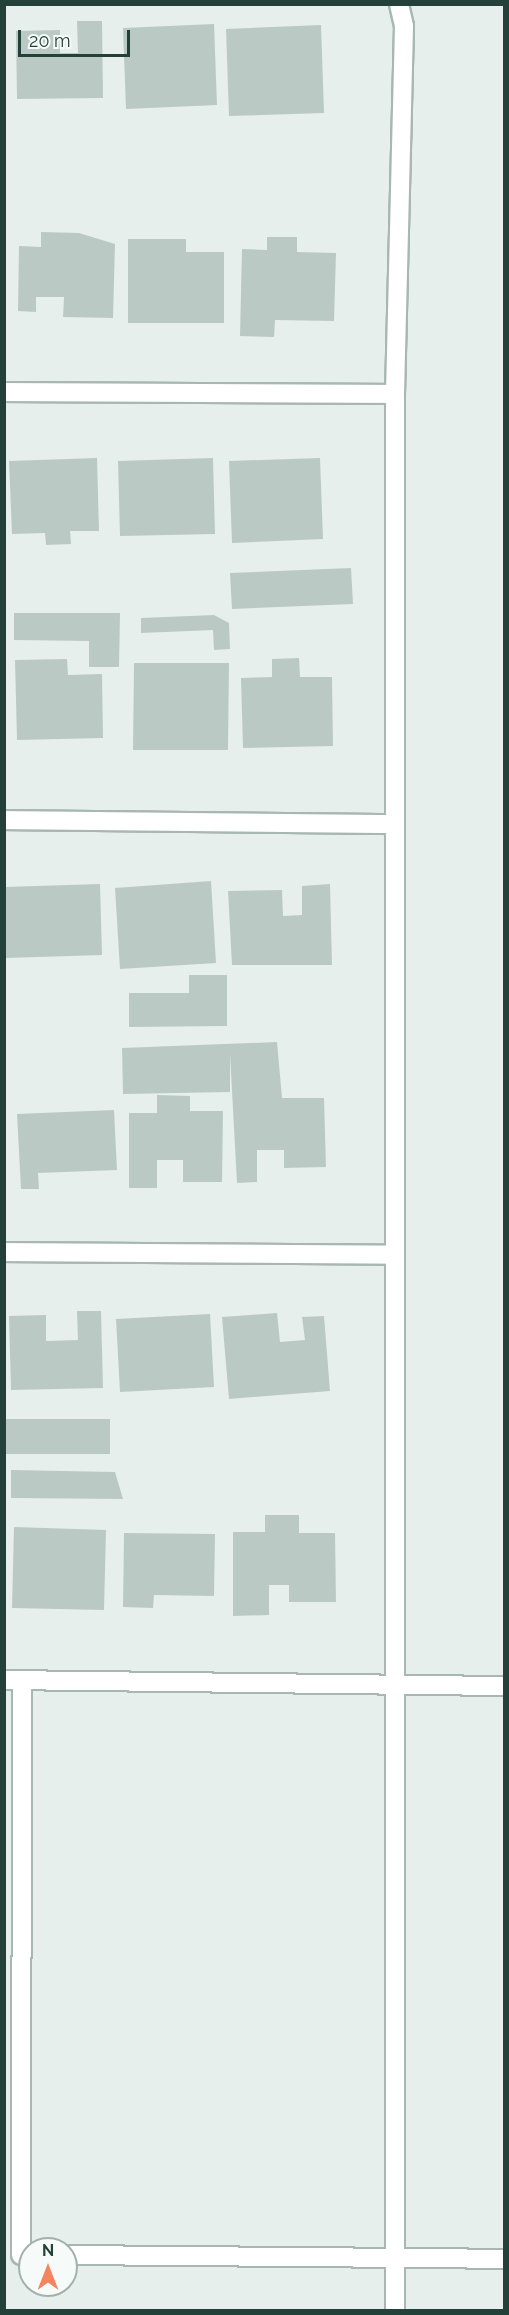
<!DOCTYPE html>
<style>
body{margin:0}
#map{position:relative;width:509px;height:2315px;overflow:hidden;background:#e6efeb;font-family:Raleway,sans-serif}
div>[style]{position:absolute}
.building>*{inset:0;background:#bbc9c4}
.roads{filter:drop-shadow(2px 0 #a8b7b2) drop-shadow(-2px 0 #a8b7b2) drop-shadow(0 2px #a8b7b2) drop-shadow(0 -2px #a8b7b2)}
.street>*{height:18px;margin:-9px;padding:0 9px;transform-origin:9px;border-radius:9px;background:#fff}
span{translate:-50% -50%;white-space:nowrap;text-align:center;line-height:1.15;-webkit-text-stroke:4.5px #f6fbf9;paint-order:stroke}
.frame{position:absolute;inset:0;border:6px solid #244139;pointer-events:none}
.north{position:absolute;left:18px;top:2237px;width:60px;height:60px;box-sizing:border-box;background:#f6fbf9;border:2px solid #a2b1ac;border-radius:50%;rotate:0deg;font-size:16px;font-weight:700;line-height:24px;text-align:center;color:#244139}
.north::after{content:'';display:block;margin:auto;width:21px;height:27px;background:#f28560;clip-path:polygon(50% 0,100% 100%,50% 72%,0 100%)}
.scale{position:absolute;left:18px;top:30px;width:112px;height:27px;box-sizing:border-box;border:3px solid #244139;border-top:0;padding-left:8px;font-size:18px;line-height:21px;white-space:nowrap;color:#244139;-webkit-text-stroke:4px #f6fbf9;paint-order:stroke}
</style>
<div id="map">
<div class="building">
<i style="clip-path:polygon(77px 21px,102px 21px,103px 98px,17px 99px,16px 31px,60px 30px,60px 53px,78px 53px)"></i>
<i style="clip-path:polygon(214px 24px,217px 105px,126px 109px,123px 28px)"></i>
<i style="clip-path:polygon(321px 25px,324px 113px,229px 116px,226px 29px)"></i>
<i style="clip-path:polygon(41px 232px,79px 233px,115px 244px,113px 318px,63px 317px,64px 297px,36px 297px,36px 312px,18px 311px,19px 246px,41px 247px)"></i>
<i style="clip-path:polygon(267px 237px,297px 237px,297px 252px,336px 253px,334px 321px,275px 320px,274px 337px,240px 336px,242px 249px,267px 250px)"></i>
<i style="clip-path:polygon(128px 239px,186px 239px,186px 252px,224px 252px,224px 323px,128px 323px)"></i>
<i style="clip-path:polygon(97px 458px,99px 531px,70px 531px,71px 544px,46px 545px,45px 533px,12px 534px,9px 461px)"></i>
<i style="clip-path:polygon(213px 458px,215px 534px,120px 536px,118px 461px)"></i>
<i style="clip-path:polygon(320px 458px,323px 539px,232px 543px,229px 461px)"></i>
<i style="clip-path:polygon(351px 568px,353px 604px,232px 609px,230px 573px)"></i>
<i style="clip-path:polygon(14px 613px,120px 613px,119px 667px,89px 667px,89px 641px,14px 640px)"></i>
<i style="clip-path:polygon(214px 615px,229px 623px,230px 649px,214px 650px,213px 630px,141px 633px,141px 618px)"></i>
<i style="clip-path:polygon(299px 658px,300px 677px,332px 677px,333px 746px,243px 748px,241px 678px,272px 677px,272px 659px)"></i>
<i style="clip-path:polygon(67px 659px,68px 675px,102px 674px,103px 738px,17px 740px,15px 660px)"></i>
<i style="clip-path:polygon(134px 663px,229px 663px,228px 750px,133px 750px)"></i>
<i style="clip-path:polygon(211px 881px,216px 963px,120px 969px,115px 888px)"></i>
<i style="clip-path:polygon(100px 884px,102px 955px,6px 958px,4px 887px)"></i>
<i style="clip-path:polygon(330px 884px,332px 965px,232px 965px,228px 891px,282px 890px,283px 916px,302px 915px,302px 886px)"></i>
<i style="clip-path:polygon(189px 975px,227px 975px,227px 1026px,129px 1027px,129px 993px,189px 993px)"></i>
<i style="clip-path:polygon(277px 1042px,282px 1098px,324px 1098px,326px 1167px,284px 1168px,284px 1150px,257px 1150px,257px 1182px,237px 1183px,230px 1054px,230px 1092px,123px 1094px,122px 1048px)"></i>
<i style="clip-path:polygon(157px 1095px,190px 1096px,190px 1111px,223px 1111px,222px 1182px,183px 1182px,183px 1160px,157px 1160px,157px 1188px,129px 1188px,129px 1113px,157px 1113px)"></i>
<i style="clip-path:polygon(114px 1110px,117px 1170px,38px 1173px,39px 1189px,21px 1189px,17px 1114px)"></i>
<i style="clip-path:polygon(77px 1311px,101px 1311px,103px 1388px,11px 1390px,9px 1316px,46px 1315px,46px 1341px,78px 1340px)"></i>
<i style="clip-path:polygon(277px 1313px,280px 1342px,305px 1340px,302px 1317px,324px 1316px,330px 1391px,229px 1399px,222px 1317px)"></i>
<i style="clip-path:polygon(210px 1314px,214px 1387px,120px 1392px,116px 1319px)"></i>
<i style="clip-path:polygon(4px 1419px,110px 1419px,110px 1454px,4px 1454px)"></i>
<i style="clip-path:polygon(11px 1470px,115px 1472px,123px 1499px,11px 1498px)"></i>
<i style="clip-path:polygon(265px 1515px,299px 1515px,299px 1533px,335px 1533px,336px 1602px,289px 1602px,289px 1585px,269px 1585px,269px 1615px,233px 1616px,233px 1532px,265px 1532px)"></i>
<i style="clip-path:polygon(14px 1527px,106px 1530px,104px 1610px,12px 1608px)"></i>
<i style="clip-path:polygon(124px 1533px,215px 1534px,214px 1596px,154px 1595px,153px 1608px,123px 1607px)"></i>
</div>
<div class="roads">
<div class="street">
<i style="left:4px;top:392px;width:391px;rotate:0.3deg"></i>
<i style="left:4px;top:820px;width:391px;rotate:0.6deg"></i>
<i style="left:4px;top:1252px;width:391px;rotate:0.4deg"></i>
<i style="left:4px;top:1680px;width:500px;rotate:0.69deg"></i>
<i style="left:21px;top:2255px;width:574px;rotate:-89.9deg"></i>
<i style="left:66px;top:2255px;width:438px;rotate:0.5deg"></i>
<i style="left:395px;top:2310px;width:1916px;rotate:-90deg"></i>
<i style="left:395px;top:394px;width:368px;rotate:-88.6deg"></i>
<i style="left:404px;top:26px;width:23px;rotate:-103deg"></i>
</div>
</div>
<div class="frame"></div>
<div class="north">N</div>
<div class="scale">20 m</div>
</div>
